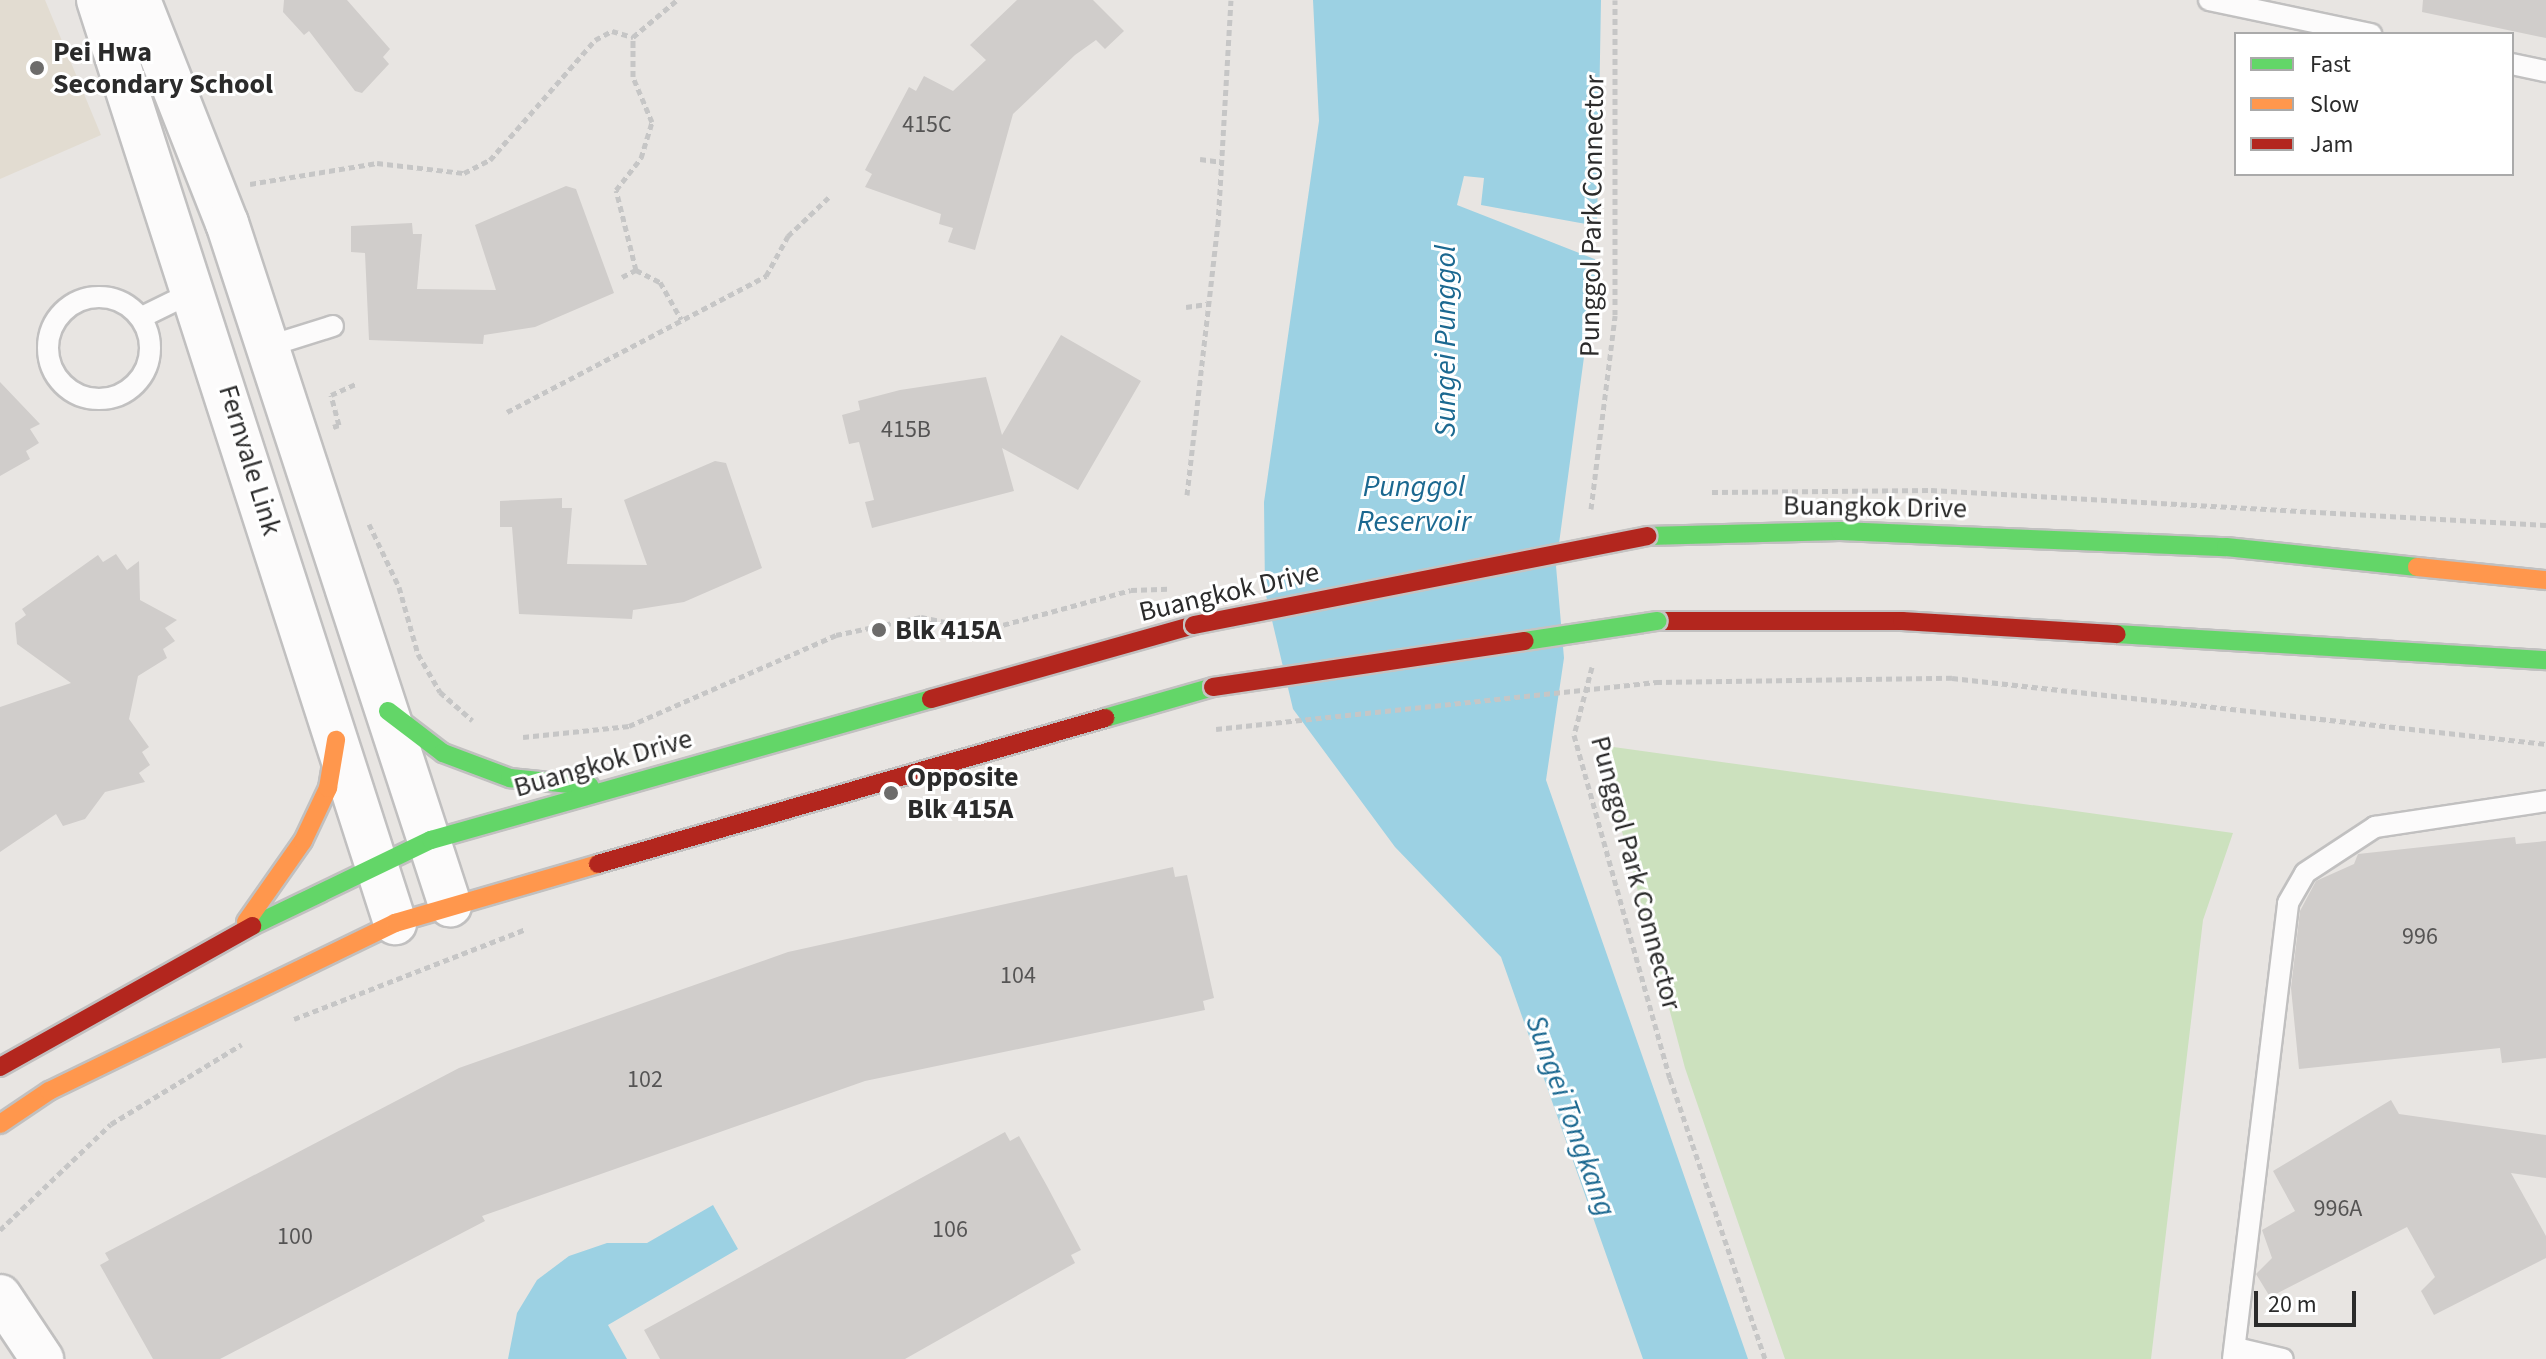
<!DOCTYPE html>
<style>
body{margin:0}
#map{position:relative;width:2546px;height:1359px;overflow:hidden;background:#e8e5e2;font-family:"Source Sans 3",sans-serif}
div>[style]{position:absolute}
.education>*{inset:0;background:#e2dcd1}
.green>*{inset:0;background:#cce1be}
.water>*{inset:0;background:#9cd1e3}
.building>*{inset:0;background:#d0cdcb}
.path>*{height:5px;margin-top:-2.5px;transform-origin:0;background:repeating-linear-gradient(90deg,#c6c6c6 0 6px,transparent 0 10px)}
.roads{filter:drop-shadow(2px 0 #c1c0c0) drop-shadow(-2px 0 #c1c0c0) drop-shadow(0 2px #c1c0c0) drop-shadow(0 -2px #c1c0c0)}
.lane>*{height:20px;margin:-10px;padding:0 10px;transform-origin:10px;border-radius:10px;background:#fcfbfb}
.lane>.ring{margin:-10px;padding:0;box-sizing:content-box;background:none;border:20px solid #fcfbfb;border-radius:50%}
.street>*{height:42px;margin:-21px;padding:0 21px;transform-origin:21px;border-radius:21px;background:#fcfbfb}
.fast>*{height:18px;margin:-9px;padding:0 9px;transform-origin:9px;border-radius:9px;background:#63d668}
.slow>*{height:18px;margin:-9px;padding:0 9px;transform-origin:9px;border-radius:9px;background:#ff974d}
.jam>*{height:18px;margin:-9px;padding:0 9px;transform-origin:9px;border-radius:9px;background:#b3261e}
.path-bridge>*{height:5px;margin-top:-2.5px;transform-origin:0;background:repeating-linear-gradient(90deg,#c6c6c6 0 6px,transparent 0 10px)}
.bridges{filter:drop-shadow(2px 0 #c5c3c2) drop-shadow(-2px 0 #c5c3c2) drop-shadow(0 2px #c5c3c2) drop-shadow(0 -2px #c5c3c2)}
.fast-bridge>*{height:18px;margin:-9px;padding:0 9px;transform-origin:9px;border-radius:9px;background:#63d668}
.jam-bridge>*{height:18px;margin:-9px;padding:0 9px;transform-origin:9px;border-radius:9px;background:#b3261e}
.dots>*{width:22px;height:22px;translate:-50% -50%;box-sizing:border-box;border:4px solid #fff;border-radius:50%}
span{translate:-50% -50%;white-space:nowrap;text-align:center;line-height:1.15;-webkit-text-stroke:6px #fff;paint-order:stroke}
.number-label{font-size:24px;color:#555454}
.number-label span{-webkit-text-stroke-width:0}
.poi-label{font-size:28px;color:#2b2b2b;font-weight:700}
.left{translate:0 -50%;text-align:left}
.street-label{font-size:28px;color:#2b2b2b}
.water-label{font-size:30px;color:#1b6890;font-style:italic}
.legend{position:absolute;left:2234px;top:32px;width:280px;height:144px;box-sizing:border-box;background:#fff;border:2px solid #aaa;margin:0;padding:10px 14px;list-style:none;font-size:24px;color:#2b2b2b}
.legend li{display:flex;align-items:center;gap:16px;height:40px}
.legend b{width:40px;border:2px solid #aaa}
.scale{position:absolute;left:2254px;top:1291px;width:102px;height:36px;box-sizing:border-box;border:4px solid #2b2b2b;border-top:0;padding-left:10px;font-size:24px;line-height:28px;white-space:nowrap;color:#2b2b2b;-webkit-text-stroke:6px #fff;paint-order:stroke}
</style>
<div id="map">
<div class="education">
<i style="clip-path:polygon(0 0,45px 0,101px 135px,0 179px)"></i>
</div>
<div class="green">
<i style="clip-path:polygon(1599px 745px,2233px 833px,2203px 920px,2151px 1359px,1785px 1359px,1685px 1068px)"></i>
</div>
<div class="water">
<i style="clip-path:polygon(1313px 0,1601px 0,1597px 226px,1481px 205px,1484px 178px,1464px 176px,1457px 205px,1597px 260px,1556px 566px,1564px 658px,1546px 780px,1748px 1359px,1643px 1359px,1501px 957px,1395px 847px,1293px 709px,1265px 591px,1264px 502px,1319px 121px)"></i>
<i style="clip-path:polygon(713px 1205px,738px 1249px,608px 1325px,627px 1359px,508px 1359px,517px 1313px,537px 1280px,569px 1256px,607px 1243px,647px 1243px)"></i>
</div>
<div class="building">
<i style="clip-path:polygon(284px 0,347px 0,390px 49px,383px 57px,389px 64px,362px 93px,355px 91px,309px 31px,304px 35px,283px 12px)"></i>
<i style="clip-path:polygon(1017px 0,1093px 0,1124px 31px,1105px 49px,1096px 40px,1075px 55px,1013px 114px,975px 250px,948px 242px,953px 228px,939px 224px,941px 214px,865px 187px,872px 174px,865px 170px,909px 87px,916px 91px,924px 76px,953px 91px,986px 60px,970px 45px)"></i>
<i style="clip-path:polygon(2423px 0,2546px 0,2546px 38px,2422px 12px)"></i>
<i style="clip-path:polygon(566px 186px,576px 189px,614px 293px,535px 327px,484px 335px,483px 344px,369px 340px,365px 253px,351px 252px,351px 226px,412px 223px,413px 234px,422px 234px,417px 289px,496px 290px,475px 225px)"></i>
<i style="clip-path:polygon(1061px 335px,1141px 381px,1078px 490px,1002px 448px,1014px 491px,872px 528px,865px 502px,874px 500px,859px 442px,849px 444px,842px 415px,860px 410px,858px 401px,900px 390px,986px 377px,1002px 435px)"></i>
<i style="clip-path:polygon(0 382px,40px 424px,30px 429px,39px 443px,26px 451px,30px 459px,0 476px)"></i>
<i style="clip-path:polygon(715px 461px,726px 463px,762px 568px,684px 602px,633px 610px,632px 619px,519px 614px,512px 527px,500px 527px,500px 501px,562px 498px,562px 508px,572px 508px,567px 564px,647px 565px,624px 500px)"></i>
<i style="clip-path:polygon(116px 554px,127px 570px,139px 561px,140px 600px,177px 620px,165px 628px,175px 641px,163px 649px,167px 658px,138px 676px,132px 705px,129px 719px,149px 747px,142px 752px,150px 765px,139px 773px,145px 782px,105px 792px,85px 819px,63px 826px,56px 814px,0 852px,0 707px,71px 683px,17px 644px,15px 623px,26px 615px,22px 609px,98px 555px,103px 562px)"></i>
<i style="clip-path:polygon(2515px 837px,2516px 844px,2546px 841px,2546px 1058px,2502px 1063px,2500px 1048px,2299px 1069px,2291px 988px,2300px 911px,2316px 881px,2354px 864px,2358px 854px)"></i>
<i style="clip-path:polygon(1173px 867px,1175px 877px,1187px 875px,1214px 998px,1203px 1001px,1205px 1010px,865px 1081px,482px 1216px,485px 1221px,220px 1359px,153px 1359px,100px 1265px,109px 1260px,105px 1253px,459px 1068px,788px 952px)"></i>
<i style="clip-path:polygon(2391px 1100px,2399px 1114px,2546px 1135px,2546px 1178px,2511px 1173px,2546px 1236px,2546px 1258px,2434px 1315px,2421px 1291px,2435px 1277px,2407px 1227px,2270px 1297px,2256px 1274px,2272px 1258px,2262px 1230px,2295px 1211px,2273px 1171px)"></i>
<i style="clip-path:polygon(1005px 1132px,1010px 1141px,1019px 1136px,1047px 1186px,1081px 1250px,1071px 1255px,1075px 1263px,905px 1359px,660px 1359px,644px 1330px)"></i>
</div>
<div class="path">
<i style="left:1200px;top:159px;width:22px;rotate:8deg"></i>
<i style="left:250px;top:184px;width:129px;rotate:-9.4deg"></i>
<i style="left:377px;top:163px;width:88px;rotate:6.6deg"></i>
<i style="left:464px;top:173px;width:29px;rotate:-27deg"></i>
<i style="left:490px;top:160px;width:159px;rotate:-48.8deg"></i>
<i style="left:595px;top:40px;width:19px;rotate:-28deg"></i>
<i style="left:612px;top:31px;width:22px;rotate:16deg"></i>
<i style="left:636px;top:270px;width:82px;rotate:-104deg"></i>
<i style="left:616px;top:190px;width:41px;rotate:-52deg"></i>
<i style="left:641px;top:158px;width:38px;rotate:-73deg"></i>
<i style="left:652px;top:122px;width:49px;rotate:-112.9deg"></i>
<i style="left:633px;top:77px;width:40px;rotate:-90deg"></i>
<i style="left:633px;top:37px;width:57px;rotate:-40.1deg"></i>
<i style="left:622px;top:277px;width:16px;rotate:-27deg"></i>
<i style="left:636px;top:270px;width:27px;rotate:27deg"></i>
<i style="left:660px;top:282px;width:43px;rotate:60.4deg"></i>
<i style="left:1186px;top:307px;width:21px;rotate:-8deg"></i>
<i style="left:507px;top:412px;width:293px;rotate:-27.7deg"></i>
<i style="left:766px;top:276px;width:46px;rotate:-61.2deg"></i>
<i style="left:788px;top:236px;width:57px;rotate:-43.6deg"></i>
<i style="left:333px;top:427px;width:6px;rotate:-18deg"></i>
<i style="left:339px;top:425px;width:31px;rotate:-105deg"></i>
<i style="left:331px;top:395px;width:27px;rotate:-24deg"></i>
<i style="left:1712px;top:492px;width:219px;rotate:-0.5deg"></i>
<i style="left:1931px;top:490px;width:616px;rotate:3.26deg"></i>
<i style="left:1187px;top:495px;width:272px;rotate:-83.5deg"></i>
<i style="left:1218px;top:225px;width:225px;rotate:-86.7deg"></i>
<i style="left:1591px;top:509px;width:195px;rotate:-82.9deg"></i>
<i style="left:1615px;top:315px;width:315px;rotate:-90deg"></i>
<i style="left:369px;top:524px;width:70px;rotate:64.5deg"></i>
<i style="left:399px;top:587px;width:70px;rotate:74.2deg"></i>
<i style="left:418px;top:654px;width:44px;rotate:59.9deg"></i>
<i style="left:440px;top:692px;width:43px;rotate:41.2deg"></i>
<i style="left:1592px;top:667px;width:70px;rotate:104.8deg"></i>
<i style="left:1574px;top:735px;width:356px;rotate:74.4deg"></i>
<i style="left:1670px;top:1078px;width:297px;rotate:71.3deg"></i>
<i style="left:1656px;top:682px;width:296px;rotate:-0.8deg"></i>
<i style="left:1952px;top:678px;width:598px;rotate:6.34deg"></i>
<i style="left:523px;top:737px;width:107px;rotate:-5.9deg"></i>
<i style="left:629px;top:726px;width:226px;rotate:-23.7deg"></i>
<i style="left:836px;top:635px;width:87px;rotate:-12deg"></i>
<i style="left:921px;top:617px;width:64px;rotate:11.7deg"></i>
<i style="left:984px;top:630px;width:152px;rotate:-15.2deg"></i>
<i style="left:1131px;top:590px;width:37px;rotate:-2deg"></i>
<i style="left:294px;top:1019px;width:247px;rotate:-21.2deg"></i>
<i style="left:0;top:1230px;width:153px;rotate:-43.7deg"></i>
<i style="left:111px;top:1124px;width:153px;rotate:-31.4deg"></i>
</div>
<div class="roads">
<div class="lane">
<i style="left:2209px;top:0;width:166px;rotate:11.9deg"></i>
<i style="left:2512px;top:64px;width:35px;rotate:12deg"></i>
<i class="ring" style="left:48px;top:297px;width:82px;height:82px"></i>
<i style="left:142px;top:317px;width:59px;rotate:-26.1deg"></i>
<i style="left:266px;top:347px;width:70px;rotate:-17.4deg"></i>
<i style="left:2236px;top:1348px;width:48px;rotate:13.2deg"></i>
<i style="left:2233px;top:1359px;width:459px;rotate:-83.1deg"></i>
<i style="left:2288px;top:903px;width:34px;rotate:-60deg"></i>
<i style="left:2305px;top:873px;width:84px;rotate:-33.3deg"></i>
<i style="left:2375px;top:827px;width:173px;rotate:-8.6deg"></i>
</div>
<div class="street">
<i style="left:98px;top:0;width:970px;rotate:72.16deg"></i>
<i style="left:139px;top:0;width:240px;rotate:68.5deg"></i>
<i style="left:227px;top:223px;width:718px;rotate:71.89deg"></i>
<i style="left:0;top:1296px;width:76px;rotate:56.3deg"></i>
</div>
<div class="fast">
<i style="left:1647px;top:536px;width:193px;rotate:-1.5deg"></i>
<i style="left:1840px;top:531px;width:386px;rotate:2.4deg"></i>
<i style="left:2226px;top:547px;width:192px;rotate:6deg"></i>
<i style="left:2117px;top:634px;width:430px;rotate:3.5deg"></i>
<i style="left:388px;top:711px;width:69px;rotate:37.4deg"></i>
<i style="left:443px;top:753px;width:72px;rotate:20.5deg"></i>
<i style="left:510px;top:778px;width:80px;rotate:5.7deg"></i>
<i style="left:1105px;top:718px;width:112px;rotate:-16deg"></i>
<i style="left:252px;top:926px;width:199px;rotate:-25.7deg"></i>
<i style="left:431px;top:840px;width:520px;rotate:-15.75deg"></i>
</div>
<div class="slow">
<i style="left:2417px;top:567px;width:130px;rotate:5.8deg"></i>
<i style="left:246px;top:922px;width:99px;rotate:-54.9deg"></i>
<i style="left:303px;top:841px;width:59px;rotate:-64.7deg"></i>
<i style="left:328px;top:788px;width:49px;rotate:-80.5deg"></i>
<i style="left:0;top:1124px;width:59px;rotate:-34deg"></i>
<i style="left:49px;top:1091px;width:385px;rotate:-25.9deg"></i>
<i style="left:395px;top:923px;width:211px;rotate:-16.2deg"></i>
</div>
<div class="jam">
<i style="left:1657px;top:621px;width:245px"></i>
<i style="left:1902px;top:621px;width:215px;rotate:3.5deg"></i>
<i style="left:931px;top:699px;width:273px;rotate:-15.7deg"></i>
<i style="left:598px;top:864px;width:528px;rotate:-16.06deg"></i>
<i style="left:0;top:1067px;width:289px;rotate:-29.2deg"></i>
</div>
</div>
<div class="path-bridge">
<i style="left:1216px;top:729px;width:443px;rotate:-6.1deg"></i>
</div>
<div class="bridges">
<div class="fast-bridge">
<i style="left:1525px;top:641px;width:134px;rotate:-8.6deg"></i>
</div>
<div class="jam-bridge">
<i style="left:1194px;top:625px;width:462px;rotate:-11.1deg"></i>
<i style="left:1213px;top:687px;width:315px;rotate:-8.4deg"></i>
</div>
</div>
<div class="dots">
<i style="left:37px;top:68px;background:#6d6c6b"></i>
<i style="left:879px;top:630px;background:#6d6c6b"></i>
<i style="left:891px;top:793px;background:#6d6c6b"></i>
</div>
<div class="number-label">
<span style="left:927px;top:125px">415C</span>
<span style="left:906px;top:430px">415B</span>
<span style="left:2420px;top:937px">996</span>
<span style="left:1018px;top:976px">104</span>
<span style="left:645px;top:1080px">102</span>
<span style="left:2338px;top:1209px">996A</span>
<span style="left:950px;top:1230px">106</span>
<span style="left:295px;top:1237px">100</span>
</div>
<div class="poi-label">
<span class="left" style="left:53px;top:68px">Pei Hwa<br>Secondary School</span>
<span class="left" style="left:895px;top:630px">Blk 415A</span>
<span class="left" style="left:907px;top:793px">Opposite<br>Blk 415A</span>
</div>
<div class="street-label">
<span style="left:1592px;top:216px;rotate:-89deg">Punggol Park Connector</span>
<span style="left:250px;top:460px;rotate:73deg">Fernvale Link</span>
<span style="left:1875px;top:507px;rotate:1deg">Buangkok Drive</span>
<span style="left:1229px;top:592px;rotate:-13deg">Buangkok Drive</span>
<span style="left:603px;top:763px;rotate:-16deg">Buangkok Drive</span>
<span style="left:1636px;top:873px;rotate:75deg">Punggol Park Connector</span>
</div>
<div class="water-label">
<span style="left:1446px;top:341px;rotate:-90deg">Sungei Punggol</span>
<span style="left:1414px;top:504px">Punggol<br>Reservoir</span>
<span style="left:1570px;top:1116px;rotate:70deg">Sungei Tongkang</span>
</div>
<ul class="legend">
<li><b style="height:10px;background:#63d668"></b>Fast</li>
<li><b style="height:10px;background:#ff974d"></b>Slow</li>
<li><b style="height:10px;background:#b3261e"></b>Jam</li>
</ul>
<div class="scale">20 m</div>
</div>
